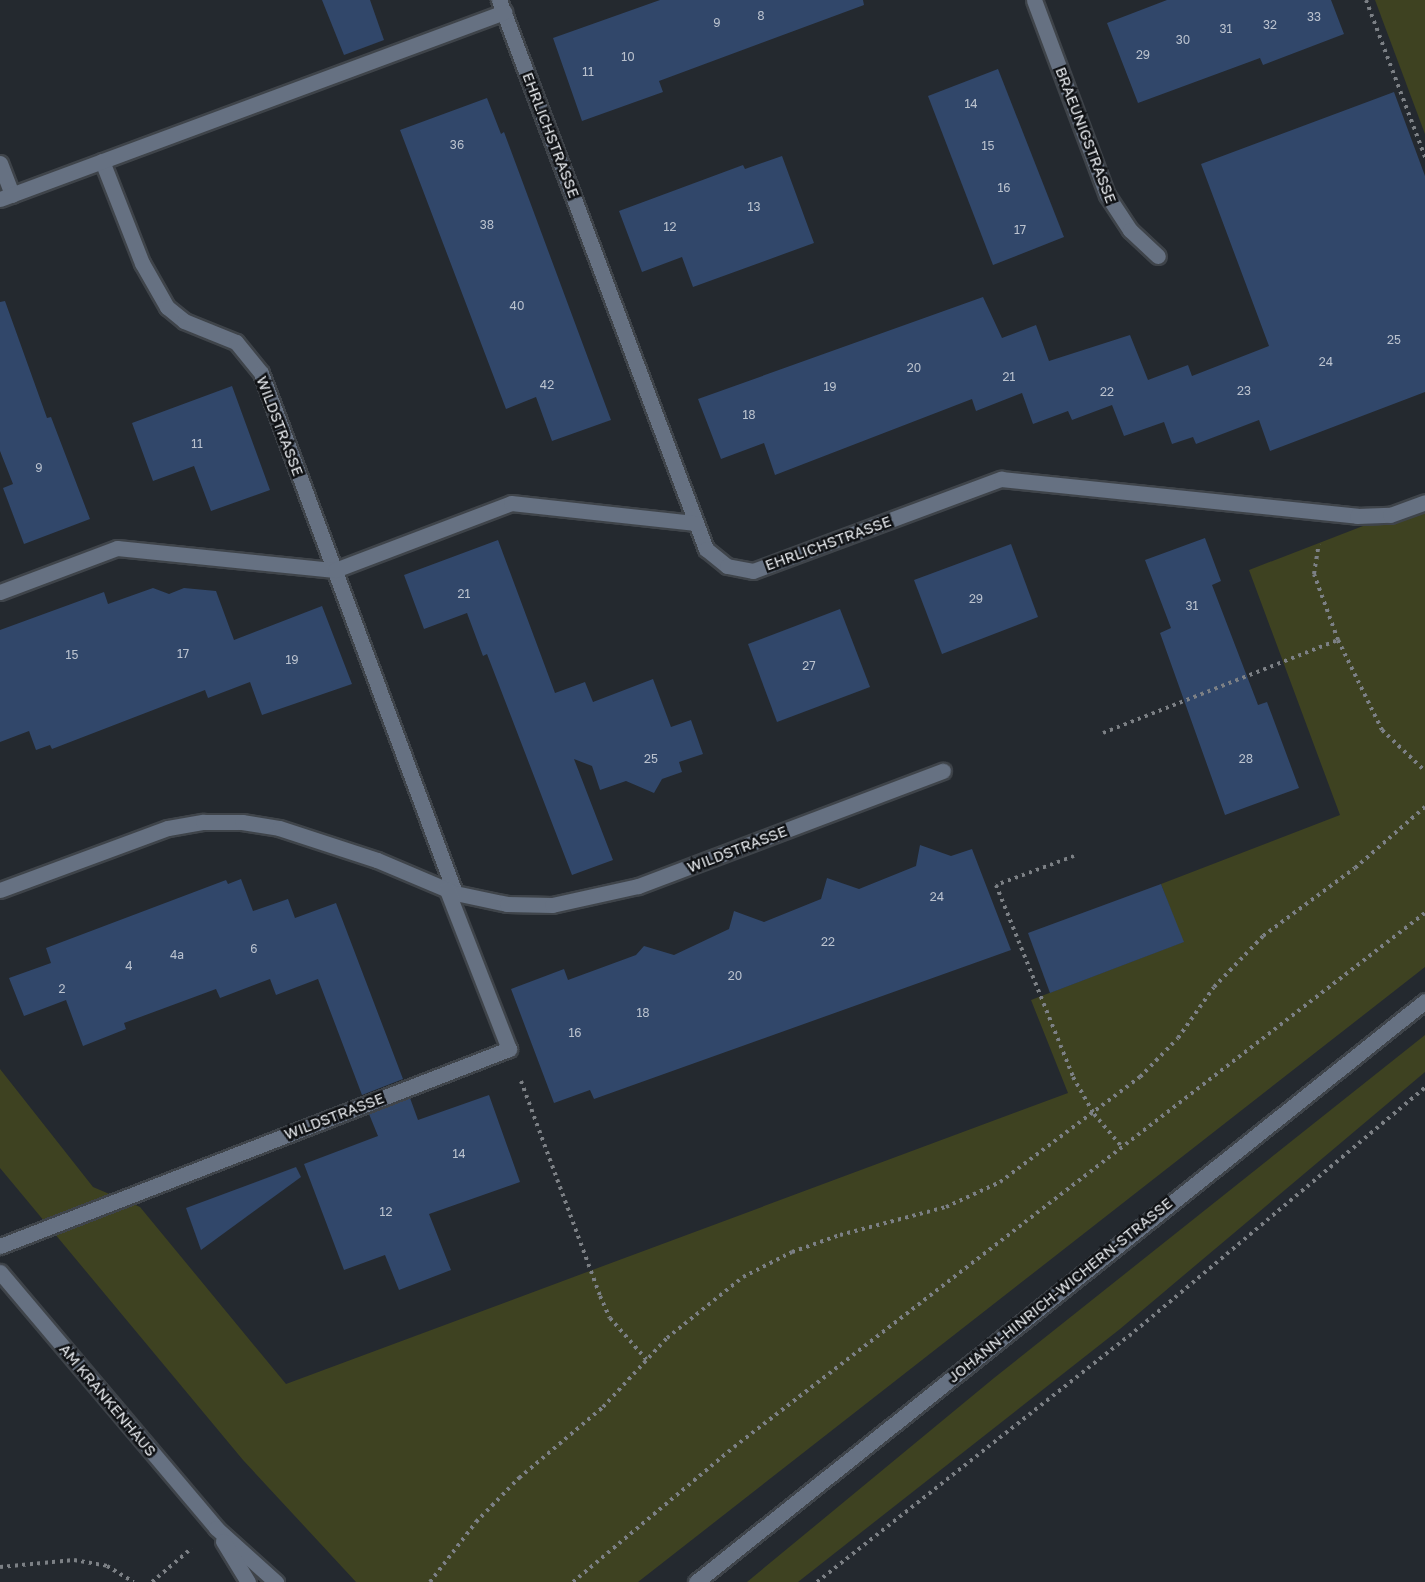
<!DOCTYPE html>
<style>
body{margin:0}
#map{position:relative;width:1425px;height:1582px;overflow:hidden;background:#24292f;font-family:"Golos Text",sans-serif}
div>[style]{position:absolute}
.green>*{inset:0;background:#3e4221}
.building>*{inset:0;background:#31476a}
.path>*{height:4px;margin-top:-2px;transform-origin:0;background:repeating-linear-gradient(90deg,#7c8085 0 3px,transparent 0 7.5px)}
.roads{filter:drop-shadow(2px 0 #3f444a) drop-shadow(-2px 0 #3f444a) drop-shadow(0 2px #3f444a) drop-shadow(0 -2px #3f444a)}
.minor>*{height:15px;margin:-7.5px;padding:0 7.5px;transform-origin:7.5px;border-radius:7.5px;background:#667182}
span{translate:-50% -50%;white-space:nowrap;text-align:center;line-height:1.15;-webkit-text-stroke:5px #0f1114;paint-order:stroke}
.number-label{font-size:12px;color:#bac2ce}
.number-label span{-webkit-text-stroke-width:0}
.street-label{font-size:15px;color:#e8ebef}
</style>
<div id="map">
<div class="green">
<i style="clip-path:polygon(1375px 0,1425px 0,1425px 134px)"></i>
<i style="clip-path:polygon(1425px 502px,1425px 967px,638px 1582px,356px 1582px,243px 1460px,0 1168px,0 1069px,93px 1187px,140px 1207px,286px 1384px,1068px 1093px,1031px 1000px,1183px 942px,1161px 884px,1340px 815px,1249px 570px)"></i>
<i style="clip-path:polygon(1425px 1035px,1425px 1072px,1120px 1329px,798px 1582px,747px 1582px,994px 1378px)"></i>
</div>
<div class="building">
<i style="clip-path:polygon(322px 0,370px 0,384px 40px,344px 55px)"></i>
<i style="clip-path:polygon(660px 0,863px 0,864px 5px,659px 81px,663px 92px,582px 121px,553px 38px)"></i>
<i style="clip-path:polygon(1167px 0,1331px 0,1344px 34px,1263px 65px,1260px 58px,1138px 103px,1107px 23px)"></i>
<i style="clip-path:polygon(998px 69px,1064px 237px,993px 265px,928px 96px)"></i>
<i style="clip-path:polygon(1394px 92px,1425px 176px,1425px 392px,1270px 451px,1259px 420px,1196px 444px,1193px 437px,1172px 444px,1164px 422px,1124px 436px,1112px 405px,1072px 420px,1068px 411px,1033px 424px,1022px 393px,976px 411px,972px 399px,775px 475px,764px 443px,721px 459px,698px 399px,983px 297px,1002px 338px,1036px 325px,1049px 361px,1130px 335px,1148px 380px,1188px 365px,1192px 376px,1269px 346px,1201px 164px)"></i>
<i style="clip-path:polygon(487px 98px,501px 134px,504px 132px,611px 420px,552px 441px,536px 397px,506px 409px,400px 130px)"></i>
<i style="clip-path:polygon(782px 156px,814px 243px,693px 287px,682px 257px,642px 272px,619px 211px,743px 165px,745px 169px)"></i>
<i style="clip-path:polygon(5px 301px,47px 418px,51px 417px,90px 519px,24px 544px,3px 488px,13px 484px,0 451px,0 302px)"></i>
<i style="clip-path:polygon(232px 386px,270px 490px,211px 511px,194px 466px,153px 481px,132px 423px)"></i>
<i style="clip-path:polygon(1205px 538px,1221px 581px,1212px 585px,1258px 705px,1267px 702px,1299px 788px,1225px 815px,1160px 633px,1171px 628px,1145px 560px)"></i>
<i style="clip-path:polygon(498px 540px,555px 693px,585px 682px,593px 702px,653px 679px,671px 727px,691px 720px,703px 754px,679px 762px,682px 772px,662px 779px,654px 793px,626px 781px,600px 790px,592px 766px,574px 759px,613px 860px,572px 875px,487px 654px,483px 656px,467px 613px,424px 629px,404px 575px)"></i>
<i style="clip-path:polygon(1011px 544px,1038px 617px,942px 654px,914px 580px)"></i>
<i style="clip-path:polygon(153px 588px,169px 594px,184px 588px,216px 591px,234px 640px,322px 606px,352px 684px,262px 715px,250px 682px,208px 698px,205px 690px,52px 749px,50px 745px,36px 750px,29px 731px,0 742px,0 630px,104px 592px,108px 604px)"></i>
<i style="clip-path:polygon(840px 609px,870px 687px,777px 722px,748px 644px)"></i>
<i style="clip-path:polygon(920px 845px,951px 856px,972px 849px,1011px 950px,594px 1099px,590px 1090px,554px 1103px,511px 989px,564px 969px,568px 980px,636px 955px,644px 946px,674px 955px,729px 929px,734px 911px,764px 922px,821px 899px,827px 878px,859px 889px,916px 866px)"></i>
<i style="clip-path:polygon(241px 879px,253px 911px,288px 899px,295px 918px,336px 903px,403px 1079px,362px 1095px,318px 979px,276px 995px,270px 979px,220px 998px,216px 989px,124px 1023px,126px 1029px,83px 1046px,66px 1000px,24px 1016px,9px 978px,51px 963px,46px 948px,226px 880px,228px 884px)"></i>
<i style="clip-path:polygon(1161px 884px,1184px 942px,1050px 993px,1028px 933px)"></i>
<i style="clip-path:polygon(489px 1095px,520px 1182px,429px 1214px,451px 1270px,399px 1290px,385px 1255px,344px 1270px,304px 1164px,378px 1136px,369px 1114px,410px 1098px,418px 1120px)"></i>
<i style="clip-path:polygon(296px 1167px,301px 1177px,201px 1250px,186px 1208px)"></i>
</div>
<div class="path">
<i style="left:1366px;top:0;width:168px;rotate:69.4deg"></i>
<i style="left:1338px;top:640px;width:100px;rotate:63.9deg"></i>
<i style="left:1382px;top:730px;width:59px;rotate:43.6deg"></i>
<i style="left:1103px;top:733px;width:253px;rotate:-21.6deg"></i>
<i style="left:1338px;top:640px;width:70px;rotate:-110deg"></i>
<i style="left:1314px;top:574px;width:30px;rotate:-81deg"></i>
<i style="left:1074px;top:856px;width:83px;rotate:159.6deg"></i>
<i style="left:996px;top:885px;width:207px;rotate:68.1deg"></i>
<i style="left:1073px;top:1077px;width:43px;rotate:60.4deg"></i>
<i style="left:1094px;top:1114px;width:43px;rotate:49.7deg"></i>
<i style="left:521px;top:1081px;width:229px;rotate:69.8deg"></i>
<i style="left:600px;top:1296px;width:24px;rotate:66deg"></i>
<i style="left:610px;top:1318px;width:55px;rotate:48.7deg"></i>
<i style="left:0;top:1567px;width:74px;rotate:-5.4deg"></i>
<i style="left:74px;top:1560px;width:34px;rotate:10deg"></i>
<i style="left:107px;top:1566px;width:31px;rotate:31deg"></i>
<i style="left:152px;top:1582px;width:52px;rotate:-40.4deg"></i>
<i style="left:430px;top:1582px;width:76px;rotate:-52.5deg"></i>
<i style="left:476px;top:1522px;width:62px;rotate:-45.7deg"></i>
<i style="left:519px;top:1478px;width:110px;rotate:-40.2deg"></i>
<i style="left:603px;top:1407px;width:94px;rotate:-47.2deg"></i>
<i style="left:667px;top:1338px;width:97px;rotate:-38.8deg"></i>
<i style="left:743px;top:1277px;width:55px;rotate:-27deg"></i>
<i style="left:792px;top:1252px;width:51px;rotate:-19.5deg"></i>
<i style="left:840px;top:1235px;width:110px;rotate:-14.8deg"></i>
<i style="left:946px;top:1207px;width:60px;rotate:-24.8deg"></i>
<i style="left:1000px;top:1182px;width:175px;rotate:-36.9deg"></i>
<i style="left:1140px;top:1077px;width:54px;rotate:-45.7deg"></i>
<i style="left:1178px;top:1038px;width:62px;rotate:-54.8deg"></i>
<i style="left:1214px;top:987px;width:71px;rotate:-46.1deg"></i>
<i style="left:1263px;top:936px;width:114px;rotate:-36.5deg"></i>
<i style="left:1355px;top:868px;width:93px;rotate:-41.1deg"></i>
<i style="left:573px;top:1582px;width:210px;rotate:-40deg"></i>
<i style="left:734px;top:1447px;width:873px;rotate:-37.7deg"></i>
<i style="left:817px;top:1582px;width:397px;rotate:-38.3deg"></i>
<i style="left:1129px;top:1336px;width:386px;rotate:-40deg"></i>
</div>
<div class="roads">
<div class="minor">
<i style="left:499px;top:0;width:587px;rotate:69.34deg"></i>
<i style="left:706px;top:549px;width:27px;rotate:39deg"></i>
<i style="left:727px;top:566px;width:26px;rotate:11deg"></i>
<i style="left:753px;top:571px;width:265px;rotate:-20.4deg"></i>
<i style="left:1001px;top:479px;width:358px;rotate:5.9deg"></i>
<i style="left:1357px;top:516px;width:33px;rotate:-2deg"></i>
<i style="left:1390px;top:515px;width:37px;rotate:-20deg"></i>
<i style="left:1034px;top:0;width:208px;rotate:69.5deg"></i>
<i style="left:1107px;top:195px;width:42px;rotate:56.7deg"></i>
<i style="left:1130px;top:230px;width:38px;rotate:43deg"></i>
<i style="left:102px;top:161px;width:110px;rotate:68.6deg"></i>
<i style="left:142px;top:263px;width:51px;rotate:60.4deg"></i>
<i style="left:167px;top:307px;width:22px;rotate:39deg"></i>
<i style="left:184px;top:321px;width:56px;rotate:22deg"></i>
<i style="left:236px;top:342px;width:40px;rotate:51deg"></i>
<i style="left:261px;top:373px;width:555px;rotate:69.54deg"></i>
<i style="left:0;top:163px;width:34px;rotate:69deg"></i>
<i style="left:0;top:199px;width:538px;rotate:-20.36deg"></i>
<i style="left:0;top:592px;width:125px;rotate:-20.6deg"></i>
<i style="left:117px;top:548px;width:219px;rotate:5.8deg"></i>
<i style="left:335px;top:570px;width:188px;rotate:-20.8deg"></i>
<i style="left:511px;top:503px;width:186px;rotate:6.2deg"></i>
<i style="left:0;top:890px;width:179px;rotate:-20.3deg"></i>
<i style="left:168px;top:828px;width:36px;rotate:-10deg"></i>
<i style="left:203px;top:822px;width:39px"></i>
<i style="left:242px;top:822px;width:37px;rotate:9deg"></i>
<i style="left:279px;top:828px;width:103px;rotate:18.1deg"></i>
<i style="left:377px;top:860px;width:85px;rotate:22.9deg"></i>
<i style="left:455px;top:893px;width:53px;rotate:11.9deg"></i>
<i style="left:507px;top:904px;width:45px;rotate:1.3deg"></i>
<i style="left:552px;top:905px;width:88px;rotate:-12.5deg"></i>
<i style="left:638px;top:886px;width:326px;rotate:-20.7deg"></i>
<i style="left:0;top:1246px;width:546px;rotate:-21.16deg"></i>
<i style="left:509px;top:1049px;width:171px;rotate:-111.3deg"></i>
<i style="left:0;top:1272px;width:335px;rotate:49.8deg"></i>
<i style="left:216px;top:1528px;width:81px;rotate:42deg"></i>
<i style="left:223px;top:1541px;width:48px;rotate:58.6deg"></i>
<i style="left:696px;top:1582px;width:932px;rotate:-38.55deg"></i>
</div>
</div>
<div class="number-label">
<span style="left:761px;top:16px">8</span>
<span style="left:1314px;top:17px">33</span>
<span style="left:717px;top:23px">9</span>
<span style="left:1270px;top:25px">32</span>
<span style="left:1226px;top:29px">31</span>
<span style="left:1183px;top:40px">30</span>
<span style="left:1143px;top:55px">29</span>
<span style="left:628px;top:57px">10</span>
<span style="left:588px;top:72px">11</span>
<span style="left:971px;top:104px">14</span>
<span style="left:457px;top:145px">36</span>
<span style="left:988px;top:146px">15</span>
<span style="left:1004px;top:188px">16</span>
<span style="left:754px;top:207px">13</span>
<span style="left:487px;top:225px">38</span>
<span style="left:670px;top:227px">12</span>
<span style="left:1020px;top:230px">17</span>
<span style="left:517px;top:306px">40</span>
<span style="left:1394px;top:340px">25</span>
<span style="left:1326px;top:362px">24</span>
<span style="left:914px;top:368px">20</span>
<span style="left:1009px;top:377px">21</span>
<span style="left:547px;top:385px">42</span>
<span style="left:830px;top:387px">19</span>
<span style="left:1244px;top:391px">23</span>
<span style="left:1107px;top:392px">22</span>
<span style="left:749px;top:415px">18</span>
<span style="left:197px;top:444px">11</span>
<span style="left:39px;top:468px">9</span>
<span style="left:464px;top:594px">21</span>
<span style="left:976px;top:599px">29</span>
<span style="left:1192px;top:606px">31</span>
<span style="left:183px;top:654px">17</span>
<span style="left:72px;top:655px">15</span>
<span style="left:292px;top:660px">19</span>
<span style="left:809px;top:666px">27</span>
<span style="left:651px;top:759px">25</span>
<span style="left:1246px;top:759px">28</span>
<span style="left:937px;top:897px">24</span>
<span style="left:828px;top:942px">22</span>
<span style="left:254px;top:949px">6</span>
<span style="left:177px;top:955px">4a</span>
<span style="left:129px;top:966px">4</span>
<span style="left:735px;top:976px">20</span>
<span style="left:62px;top:989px">2</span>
<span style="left:643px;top:1013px">18</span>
<span style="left:575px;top:1033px">16</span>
<span style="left:459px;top:1154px">14</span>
<span style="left:386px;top:1212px">12</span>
</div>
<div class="street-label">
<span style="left:551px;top:135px;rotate:69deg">EHRLICHSTRASSE</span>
<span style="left:1086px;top:135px;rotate:69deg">BRAEUNIGSTRASSE</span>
<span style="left:280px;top:426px;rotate:69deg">WILDSTRASSE</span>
<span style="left:828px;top:543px;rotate:-20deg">EHRLICHSTRASSE</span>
<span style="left:737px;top:849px;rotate:-21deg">WILDSTRASSE</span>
<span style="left:334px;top:1116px;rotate:-21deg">WILDSTRASSE</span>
<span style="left:1060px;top:1290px;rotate:-39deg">JOHANN-HINRICH-WICHERN-STRASSE</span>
<span style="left:108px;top:1400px;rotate:50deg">AM KRANKENHAUS</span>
</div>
</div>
